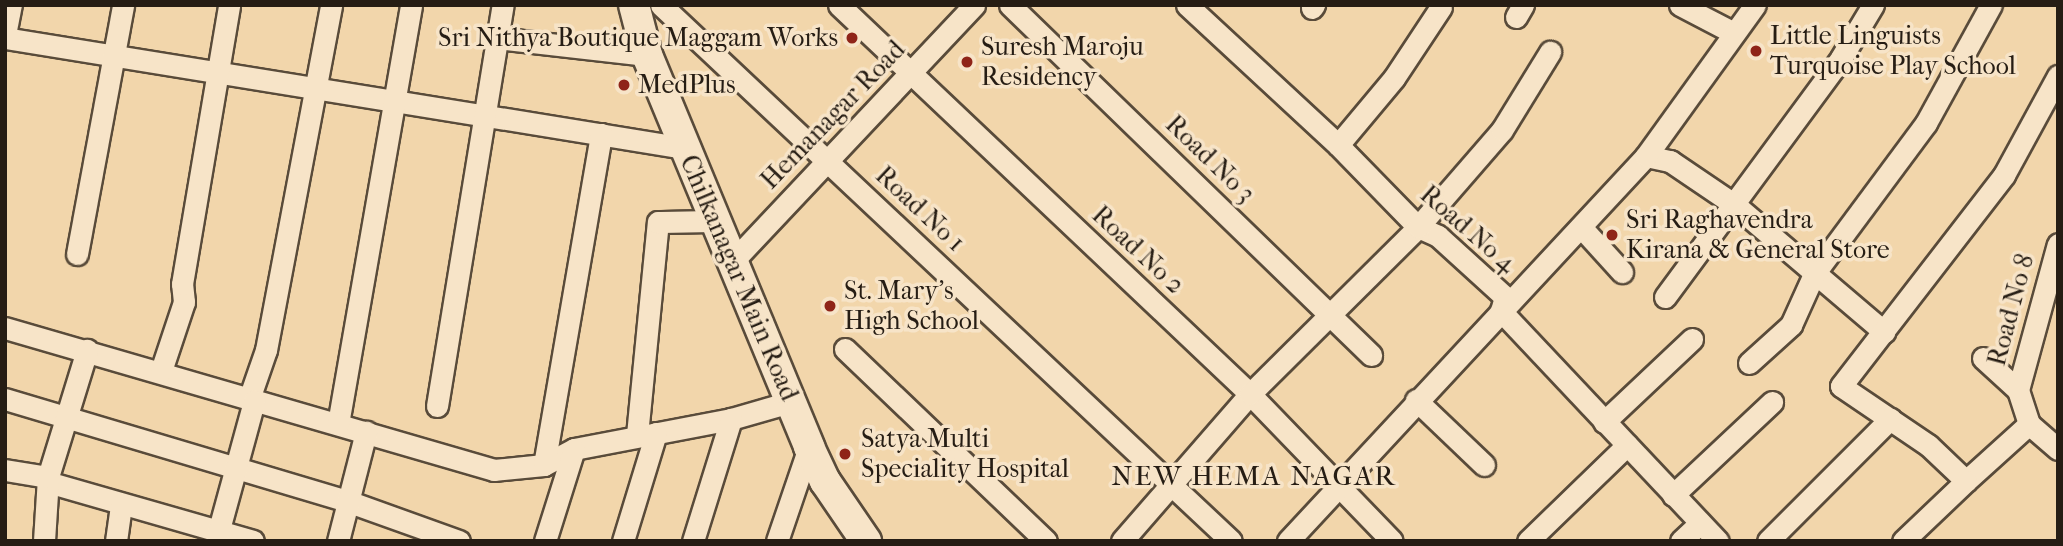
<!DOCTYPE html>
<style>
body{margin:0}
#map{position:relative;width:2063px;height:546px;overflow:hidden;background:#f2d6ab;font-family:"IM FELL French Canon",serif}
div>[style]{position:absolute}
.roads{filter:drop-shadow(2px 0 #594b3a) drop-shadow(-2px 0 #594b3a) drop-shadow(0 2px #594b3a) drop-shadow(0 -2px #594b3a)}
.street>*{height:21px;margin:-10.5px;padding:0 10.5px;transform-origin:10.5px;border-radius:10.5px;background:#f7e4c8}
.secondary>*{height:30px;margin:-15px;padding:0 15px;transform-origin:15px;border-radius:15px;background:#f7e4c8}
.dots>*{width:19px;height:19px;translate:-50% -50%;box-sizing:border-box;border:4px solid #f7e4c8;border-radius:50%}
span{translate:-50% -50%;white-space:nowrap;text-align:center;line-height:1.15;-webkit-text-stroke:7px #f7e4c8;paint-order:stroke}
.poi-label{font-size:26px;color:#261d14}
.left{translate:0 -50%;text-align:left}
.right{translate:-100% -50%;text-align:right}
.street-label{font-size:26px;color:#261d14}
.neighbourhood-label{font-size:28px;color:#261d14;letter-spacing:2px}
.frame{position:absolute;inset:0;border:7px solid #261d14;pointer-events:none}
</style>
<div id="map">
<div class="roads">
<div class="street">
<i style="left:661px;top:5px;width:782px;rotate:43.24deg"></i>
<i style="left:839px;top:5px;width:566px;rotate:43.42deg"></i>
<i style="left:1250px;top:394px;width:204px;rotate:46deg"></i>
<i style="left:1010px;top:5px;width:503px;rotate:44.11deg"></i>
<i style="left:1187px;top:5px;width:206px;rotate:42.8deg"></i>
<i style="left:1338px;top:145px;width:115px;rotate:45.7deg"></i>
<i style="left:1418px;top:227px;width:22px;rotate:24deg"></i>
<i style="left:1438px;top:236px;width:91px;rotate:42.3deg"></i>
<i style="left:1505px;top:297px;width:15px;rotate:106deg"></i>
<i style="left:1501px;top:311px;width:316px;rotate:46.7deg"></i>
<i style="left:1680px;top:5px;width:61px;rotate:27.4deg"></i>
<i style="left:1312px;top:8px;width:4px;rotate:-56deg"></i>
<i style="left:1516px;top:17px;width:14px;rotate:-60deg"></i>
<i style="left:5px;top:35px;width:31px;rotate:-79deg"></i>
<i style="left:5px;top:38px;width:689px;rotate:9.19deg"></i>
<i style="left:497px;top:38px;width:151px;rotate:6.5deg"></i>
<i style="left:1338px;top:145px;width:87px;rotate:-50.1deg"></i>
<i style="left:1394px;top:78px;width:85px;rotate:-56.5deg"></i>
<i style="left:1646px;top:156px;width:25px;rotate:12deg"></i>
<i style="left:1670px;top:161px;width:78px;rotate:34.1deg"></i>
<i style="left:1735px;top:205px;width:196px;rotate:40.4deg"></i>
<i style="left:1581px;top:227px;width:61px;rotate:47.7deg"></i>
<i style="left:77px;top:254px;width:253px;rotate:-79.5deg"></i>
<i style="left:732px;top:262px;width:353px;rotate:-46.7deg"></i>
<i style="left:1665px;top:297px;width:297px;rotate:-53.6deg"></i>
<i style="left:1841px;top:58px;width:62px;rotate:-58.9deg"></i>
<i style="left:5px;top:328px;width:509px;rotate:16.19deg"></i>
<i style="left:494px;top:470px;width:50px;rotate:-5.7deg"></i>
<i style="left:544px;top:465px;width:34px;rotate:-28deg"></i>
<i style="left:574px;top:449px;width:160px;rotate:-10.8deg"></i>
<i style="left:731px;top:419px;width:61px;rotate:-16.1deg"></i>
<i style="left:845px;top:349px;width:278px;rotate:43.7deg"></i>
<i style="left:1983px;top:358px;width:47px;rotate:42.4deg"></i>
<i style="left:2018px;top:390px;width:36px;rotate:72deg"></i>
<i style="left:2029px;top:424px;width:38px;rotate:41deg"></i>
<i style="left:1749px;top:363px;width:57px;rotate:-42.1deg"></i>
<i style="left:1791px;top:325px;width:56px;rotate:-65.7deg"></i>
<i style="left:1814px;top:274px;width:188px;rotate:-53.4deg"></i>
<i style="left:1926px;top:123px;width:135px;rotate:-61.2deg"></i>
<i style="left:161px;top:371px;width:73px;rotate:-71.6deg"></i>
<i style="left:184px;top:302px;width:18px;rotate:-96deg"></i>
<i style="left:182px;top:284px;width:283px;rotate:-80.4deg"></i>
<i style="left:2018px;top:390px;width:151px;rotate:-74.7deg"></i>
<i style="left:5px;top:399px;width:357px;rotate:16.6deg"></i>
<i style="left:347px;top:501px;width:119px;rotate:19.7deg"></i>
<i style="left:249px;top:399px;width:52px;rotate:-70.9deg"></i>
<i style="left:266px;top:350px;width:351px;rotate:-79.3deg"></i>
<i style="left:1416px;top:400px;width:94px;rotate:43.7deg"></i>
<i style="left:437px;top:406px;width:406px;rotate:-80.7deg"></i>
<i style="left:1604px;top:422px;width:121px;rotate:-43.3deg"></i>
<i style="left:338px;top:424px;width:425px;rotate:-80.1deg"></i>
<i style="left:2029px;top:424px;width:85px;rotate:137.9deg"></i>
<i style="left:1966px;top:481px;width:52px;rotate:-136.5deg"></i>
<i style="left:1928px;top:445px;width:105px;rotate:-145.9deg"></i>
<i style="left:1841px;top:386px;width:267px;rotate:-52.3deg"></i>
<i style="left:2004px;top:175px;width:113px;rotate:-61.4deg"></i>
<i style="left:637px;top:435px;width:214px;rotate:-84.4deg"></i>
<i style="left:658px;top:222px;width:57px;rotate:-1deg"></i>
<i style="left:544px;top:465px;width:336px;rotate:-80.2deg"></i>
<i style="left:5px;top:470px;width:44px;rotate:9.2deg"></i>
<i style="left:51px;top:483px;width:210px;rotate:16deg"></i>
<i style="left:1673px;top:495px;width:136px;rotate:-43.2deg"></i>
<i style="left:218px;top:533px;width:137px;rotate:-74.7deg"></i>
<i style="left:44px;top:541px;width:64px;rotate:-86.4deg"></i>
<i style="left:48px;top:477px;width:133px;rotate:-72.9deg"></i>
<i style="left:116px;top:541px;width:37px;rotate:-82deg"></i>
<i style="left:338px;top:541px;width:113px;rotate:-75.6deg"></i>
<i style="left:545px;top:541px;width:96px;rotate:-72.5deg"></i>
<i style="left:623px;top:541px;width:113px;rotate:-73deg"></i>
<i style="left:693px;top:541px;width:128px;rotate:-72.7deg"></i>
<i style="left:777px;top:541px;width:99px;rotate:-71.2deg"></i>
<i style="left:1122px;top:541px;width:195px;rotate:-49deg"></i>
<i style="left:1250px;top:394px;width:237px;rotate:-44.8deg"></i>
<i style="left:1418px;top:227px;width:128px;rotate:-49.1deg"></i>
<i style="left:1502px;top:130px;width:92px;rotate:-58.4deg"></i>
<i style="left:1288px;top:541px;width:526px;rotate:-47.08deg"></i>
<i style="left:1646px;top:156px;width:186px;rotate:-54.2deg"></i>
<i style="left:1528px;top:541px;width:138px;rotate:-44.1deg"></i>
<i style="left:1681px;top:541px;width:26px;rotate:-43deg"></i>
<i style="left:1768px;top:541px;width:173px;rotate:-45deg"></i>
<i style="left:1903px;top:541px;width:87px;rotate:-43.6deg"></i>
</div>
<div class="secondary">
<i style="left:634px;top:5px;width:52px;rotate:75.4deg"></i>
<i style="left:647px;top:55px;width:424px;rotate:67.5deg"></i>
<i style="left:809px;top:447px;width:38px;rotate:65deg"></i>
<i style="left:825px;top:481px;width:73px;rotate:55.7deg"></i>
</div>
</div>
<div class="dots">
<i style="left:852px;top:38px;background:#8f2418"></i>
<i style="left:1756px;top:51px;background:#8f2418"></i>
<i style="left:967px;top:62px;background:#8f2418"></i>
<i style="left:624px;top:85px;background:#8f2418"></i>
<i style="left:1612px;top:235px;background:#8f2418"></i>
<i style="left:830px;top:306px;background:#8f2418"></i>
<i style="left:845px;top:454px;background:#8f2418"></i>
</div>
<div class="poi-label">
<span class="left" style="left:1770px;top:51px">Little Linguists<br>Turquoise Play School</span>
<span class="right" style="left:838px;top:38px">Sri Nithya Boutique Maggam Works</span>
<span class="left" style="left:981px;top:62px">Suresh Maroju<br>Residency</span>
<span class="left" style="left:638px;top:85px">MedPlus</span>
<span class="left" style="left:1626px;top:235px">Sri Raghavendra<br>Kirana &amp; General Store</span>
<span class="left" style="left:844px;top:306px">St. Mary's<br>High School</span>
<span class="left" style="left:861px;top:454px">Satya Multi<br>Speciality Hospital</span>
</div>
<div class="street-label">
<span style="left:833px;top:115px;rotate:-46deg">Hemanagar Road</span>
<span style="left:1210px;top:159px;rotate:44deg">Road No 3</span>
<span style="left:920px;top:209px;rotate:43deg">Road No 1</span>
<span style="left:1468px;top:229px;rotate:41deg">Road No 4</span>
<span style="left:1138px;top:250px;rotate:43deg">Road No 2</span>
<span style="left:739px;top:278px;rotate:67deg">Chilkanagar Main Road</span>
<span style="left:2011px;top:310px;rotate:-75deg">Road No 8</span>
</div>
<div class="neighbourhood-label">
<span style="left:1254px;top:476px">NEW HEMA NAGAR</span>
</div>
<div class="frame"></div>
</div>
